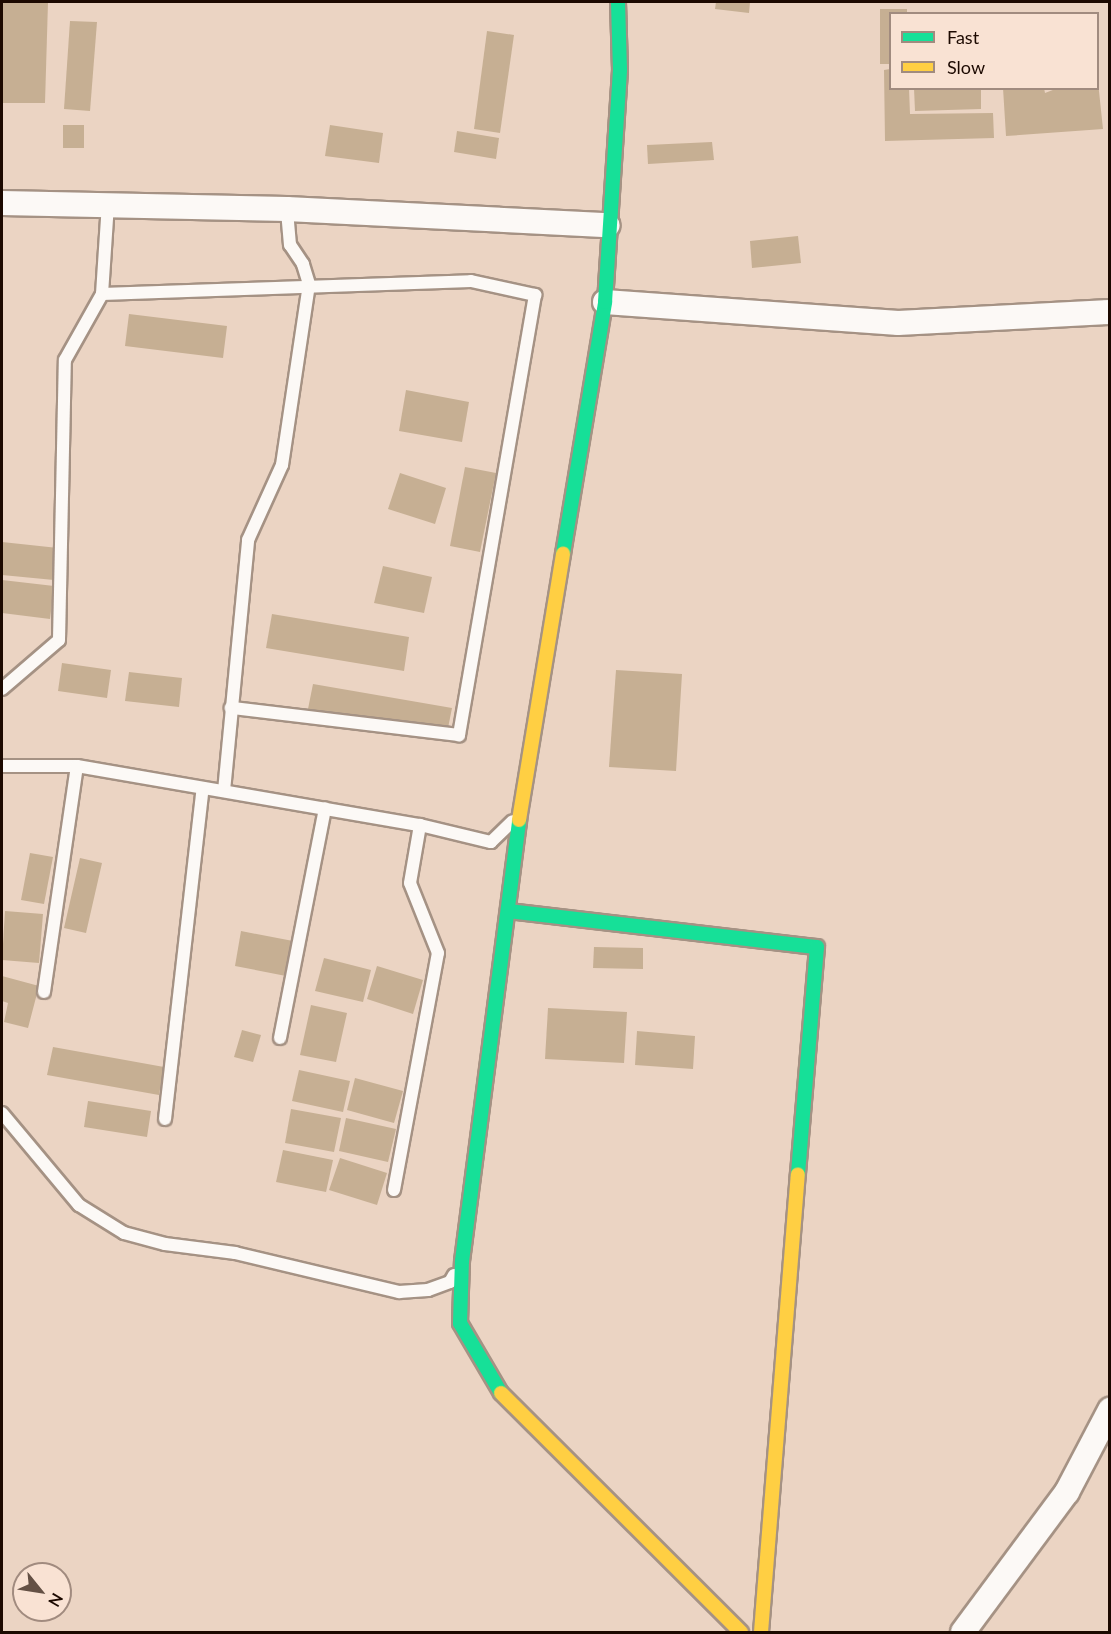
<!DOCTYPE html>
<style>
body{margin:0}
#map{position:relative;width:1111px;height:1634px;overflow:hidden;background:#ebd4c3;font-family:Lato,sans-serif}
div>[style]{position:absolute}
.building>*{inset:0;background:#c6af93}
.roads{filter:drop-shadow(2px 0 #a59284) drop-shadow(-2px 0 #a59284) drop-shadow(0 2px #a59284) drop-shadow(0 -2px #a59284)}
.lane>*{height:12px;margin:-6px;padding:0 6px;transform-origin:6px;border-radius:6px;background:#fcf9f6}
.street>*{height:24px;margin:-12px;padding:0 12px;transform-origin:12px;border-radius:12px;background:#fcf9f6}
.fast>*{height:14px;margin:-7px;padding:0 7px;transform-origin:7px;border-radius:7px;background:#16e098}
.slow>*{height:14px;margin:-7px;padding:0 7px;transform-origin:7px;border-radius:7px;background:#ffcf43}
span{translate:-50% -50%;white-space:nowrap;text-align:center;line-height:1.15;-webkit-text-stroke:4.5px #f9e2d3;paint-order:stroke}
.frame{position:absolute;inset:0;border:3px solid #1c0900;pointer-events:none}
.legend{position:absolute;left:889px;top:12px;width:210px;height:78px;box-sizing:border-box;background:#f9e2d3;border:2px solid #a18b7f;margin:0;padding:8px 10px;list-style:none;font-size:18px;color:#1c0900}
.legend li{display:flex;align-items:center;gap:12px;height:30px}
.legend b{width:30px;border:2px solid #a18b7f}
.north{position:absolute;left:12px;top:1562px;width:60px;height:60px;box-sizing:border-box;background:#f9e2d3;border:2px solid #a18b7f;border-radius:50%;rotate:120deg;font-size:16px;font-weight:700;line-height:24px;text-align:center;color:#1c0900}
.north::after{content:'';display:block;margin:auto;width:21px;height:27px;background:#645044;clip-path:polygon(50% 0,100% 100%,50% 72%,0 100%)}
</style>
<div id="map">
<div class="building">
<i style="clip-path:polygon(2px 2px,48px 2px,45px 103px,2px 103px)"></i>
<i style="clip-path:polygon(716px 2px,750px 2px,749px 13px,715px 9px)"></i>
<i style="clip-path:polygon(880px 9px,907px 9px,907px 14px,890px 14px,890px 64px,880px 64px)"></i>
<i style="clip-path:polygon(70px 21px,97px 22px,90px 111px,64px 109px)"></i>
<i style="clip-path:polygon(487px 31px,514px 35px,500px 133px,474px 129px)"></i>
<i style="clip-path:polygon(890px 69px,890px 88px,909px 88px,910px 114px,993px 113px,994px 138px,885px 141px,884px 70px)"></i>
<i style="clip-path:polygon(1098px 82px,1103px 129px,1006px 136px,1003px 88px,1044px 88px,1045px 93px,1058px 88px,1098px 88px)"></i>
<i style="clip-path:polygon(914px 88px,981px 88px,981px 109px,915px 111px)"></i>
<i style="clip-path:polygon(63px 125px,84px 125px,84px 148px,63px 148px)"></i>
<i style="clip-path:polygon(330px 125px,383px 133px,379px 163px,325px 156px)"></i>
<i style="clip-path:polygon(457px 131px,499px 138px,496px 159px,454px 152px)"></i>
<i style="clip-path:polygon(712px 142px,714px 160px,648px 164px,647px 145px)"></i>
<i style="clip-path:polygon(798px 236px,801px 263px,752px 268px,750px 241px)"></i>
<i style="clip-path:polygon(129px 314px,227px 326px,223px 358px,125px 346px)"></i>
<i style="clip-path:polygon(406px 390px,469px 402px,462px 442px,399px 431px)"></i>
<i style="clip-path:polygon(465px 467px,496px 473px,480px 552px,450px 546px)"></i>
<i style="clip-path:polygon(400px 473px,446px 488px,435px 524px,388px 509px)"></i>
<i style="clip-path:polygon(2px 542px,58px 548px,54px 580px,2px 575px)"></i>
<i style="clip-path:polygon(383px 566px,432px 577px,424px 613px,374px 603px)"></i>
<i style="clip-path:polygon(2px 580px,54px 586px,50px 619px,2px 613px)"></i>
<i style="clip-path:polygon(272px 614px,409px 637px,404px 671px,266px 648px)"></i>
<i style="clip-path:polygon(62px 663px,111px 670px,107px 698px,58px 691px)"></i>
<i style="clip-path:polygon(616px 670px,682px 674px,676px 771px,609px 767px)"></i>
<i style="clip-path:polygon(129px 672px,182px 678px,179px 707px,125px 701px)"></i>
<i style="clip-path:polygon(313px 684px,452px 708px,447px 733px,308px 709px)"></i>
<i style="clip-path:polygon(30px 853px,53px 857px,44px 904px,21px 900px)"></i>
<i style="clip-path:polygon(80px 858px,102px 863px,86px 933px,64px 928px)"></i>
<i style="clip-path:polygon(5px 911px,43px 914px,39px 963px,2px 960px)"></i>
<i style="clip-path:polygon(241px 931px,293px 941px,286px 976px,235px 966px)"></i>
<i style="clip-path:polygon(594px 947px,643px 948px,643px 969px,593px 968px)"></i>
<i style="clip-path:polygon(324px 958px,371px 970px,363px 1002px,315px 991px)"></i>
<i style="clip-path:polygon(377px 966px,423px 980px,413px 1014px,367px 999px)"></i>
<i style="clip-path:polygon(2px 976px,39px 986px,28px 1028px,4px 1022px,8px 1003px,2px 1001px)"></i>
<i style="clip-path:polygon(311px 1005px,347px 1013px,336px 1062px,300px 1055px)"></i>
<i style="clip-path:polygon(548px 1008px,627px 1012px,624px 1063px,545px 1059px)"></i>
<i style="clip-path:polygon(242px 1030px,261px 1035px,253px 1062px,234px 1057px)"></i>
<i style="clip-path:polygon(637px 1031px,695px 1036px,693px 1069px,635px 1065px)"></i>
<i style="clip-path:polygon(53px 1047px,164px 1067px,159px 1095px,47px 1075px)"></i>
<i style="clip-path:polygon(299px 1070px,350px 1081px,343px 1112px,292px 1101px)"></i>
<i style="clip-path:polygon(355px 1078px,403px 1091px,394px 1123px,347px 1110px)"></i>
<i style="clip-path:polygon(88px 1101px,151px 1111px,147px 1137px,84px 1127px)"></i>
<i style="clip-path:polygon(291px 1109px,341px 1118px,334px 1152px,285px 1143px)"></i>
<i style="clip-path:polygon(346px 1118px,396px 1129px,388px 1162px,339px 1151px)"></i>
<i style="clip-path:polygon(283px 1150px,333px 1160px,326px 1192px,276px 1182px)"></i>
<i style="clip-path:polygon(340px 1158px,387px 1173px,377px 1205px,329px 1190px)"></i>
</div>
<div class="roads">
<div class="lane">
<i style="left:102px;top:294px;width:369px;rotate:-2deg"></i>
<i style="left:471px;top:281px;width:66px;rotate:12.3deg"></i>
<i style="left:535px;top:295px;width:447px;rotate:99.8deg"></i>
<i style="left:459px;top:735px;width:230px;rotate:-173.2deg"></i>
<i style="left:2px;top:689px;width:75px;rotate:-40.7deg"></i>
<i style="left:59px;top:640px;width:280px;rotate:-88.8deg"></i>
<i style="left:65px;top:360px;width:76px;rotate:-60.7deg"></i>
<i style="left:102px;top:294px;width:90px;rotate:-86.2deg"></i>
<i style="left:2px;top:766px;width:75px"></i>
<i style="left:77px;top:766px;width:348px;rotate:9.8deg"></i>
<i style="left:420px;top:825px;width:73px;rotate:13.5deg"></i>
<i style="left:491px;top:842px;width:30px;rotate:-44deg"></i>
<i style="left:224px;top:791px;width:252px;rotate:-84.5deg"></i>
<i style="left:248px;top:540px;width:82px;rotate:-65.6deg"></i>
<i style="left:282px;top:465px;width:183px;rotate:-81.5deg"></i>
<i style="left:309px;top:284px;width:21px;rotate:-107deg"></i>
<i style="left:303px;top:264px;width:23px;rotate:-124deg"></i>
<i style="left:290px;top:245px;width:36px;rotate:-95deg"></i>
<i style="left:44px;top:992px;width:228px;rotate:-81.7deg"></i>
<i style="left:280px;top:1038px;width:234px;rotate:-78.9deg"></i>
<i style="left:2px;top:1113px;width:120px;rotate:50.1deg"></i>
<i style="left:79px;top:1205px;width:53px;rotate:31.9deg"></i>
<i style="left:124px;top:1233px;width:42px;rotate:15deg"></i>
<i style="left:165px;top:1244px;width:71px;rotate:7.3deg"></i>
<i style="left:235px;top:1253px;width:169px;rotate:13.4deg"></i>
<i style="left:399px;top:1292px;width:29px;rotate:-4deg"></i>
<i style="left:428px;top:1290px;width:23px;rotate:-20deg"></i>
<i style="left:450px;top:1282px;width:8px;rotate:-60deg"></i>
<i style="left:165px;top:1119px;width:333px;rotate:-83.5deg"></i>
<i style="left:394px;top:1190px;width:241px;rotate:-79.5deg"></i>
<i style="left:438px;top:953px;width:75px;rotate:-111.8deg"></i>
<i style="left:410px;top:883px;width:59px;rotate:-80.2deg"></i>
</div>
<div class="street">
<i style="left:2px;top:203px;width:285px;rotate:1.2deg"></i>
<i style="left:287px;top:209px;width:321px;rotate:2.9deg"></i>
<i style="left:605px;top:302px;width:294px;rotate:4.1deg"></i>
<i style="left:898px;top:323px;width:212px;rotate:-3deg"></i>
<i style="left:963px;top:1632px;width:174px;rotate:-53.4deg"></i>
<i style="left:1067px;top:1492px;width:93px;rotate:-62.3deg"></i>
</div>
<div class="fast">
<i style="left:563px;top:554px;width:255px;rotate:-80.5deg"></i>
<i style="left:605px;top:302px;width:232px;rotate:-86.3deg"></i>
<i style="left:620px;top:70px;width:68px;rotate:-91.7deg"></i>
<i style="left:509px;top:911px;width:310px;rotate:6.7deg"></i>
<i style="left:817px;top:947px;width:228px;rotate:94.8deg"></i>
<i style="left:501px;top:1393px;width:81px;rotate:-120.4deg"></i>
<i style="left:460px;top:1323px;width:62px;rotate:-88.2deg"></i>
<i style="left:462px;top:1261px;width:445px;rotate:-82.6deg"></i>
</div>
<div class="slow">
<i style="left:519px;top:820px;width:270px;rotate:-80.6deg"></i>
<i style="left:501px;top:1393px;width:339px;rotate:44.9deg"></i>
<i style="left:761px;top:1632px;width:459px;rotate:-85.4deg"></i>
</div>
</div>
<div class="frame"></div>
<ul class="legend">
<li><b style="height:8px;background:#16e098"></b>Fast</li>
<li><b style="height:8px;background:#ffcf43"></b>Slow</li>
</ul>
<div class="north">N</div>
</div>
